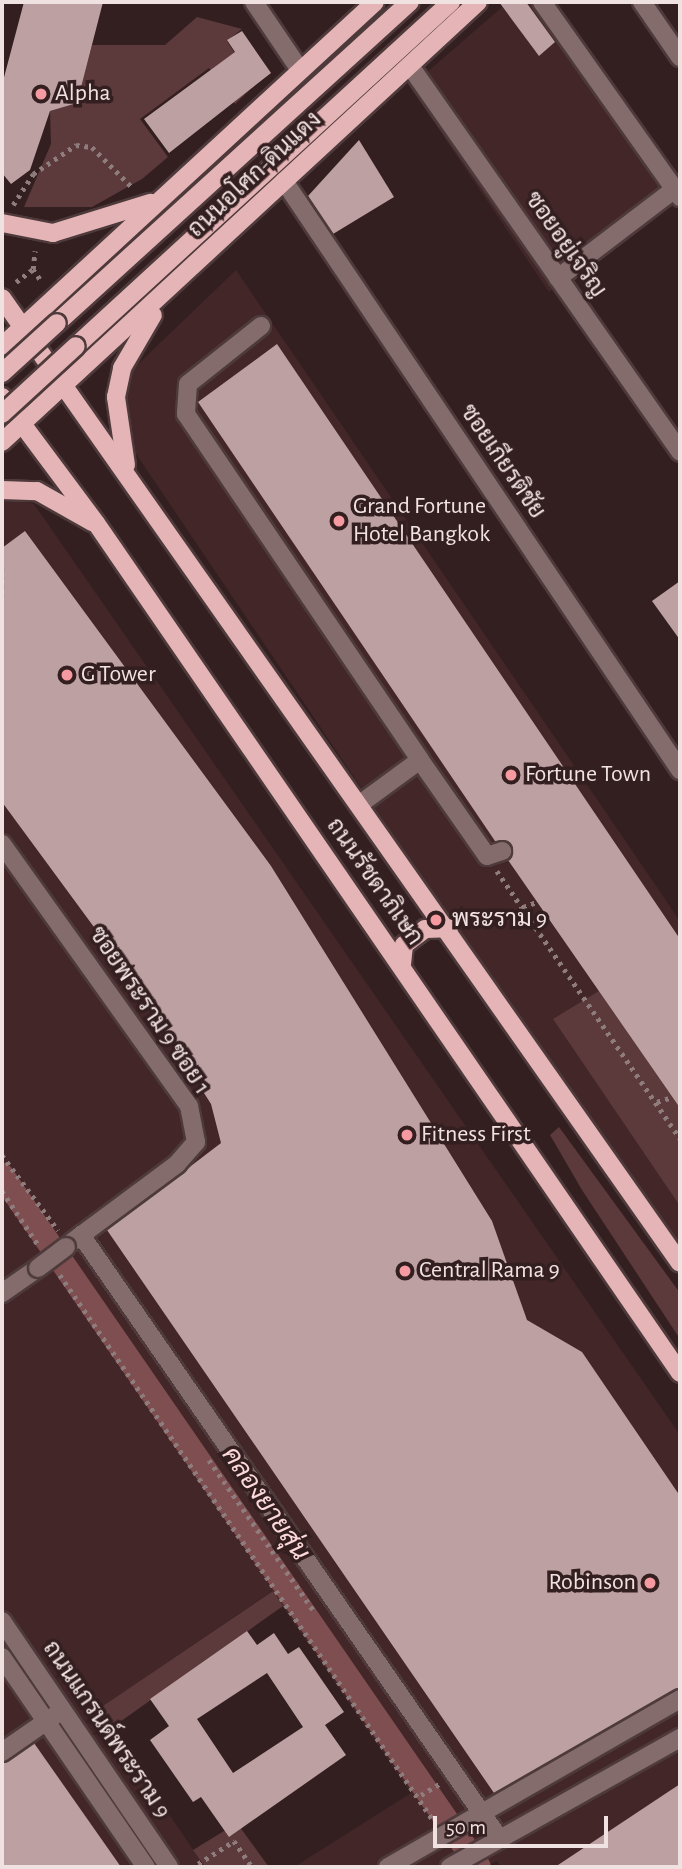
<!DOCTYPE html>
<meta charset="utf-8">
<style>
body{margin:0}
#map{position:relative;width:682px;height:1869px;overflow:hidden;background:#341f20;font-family:"Alegreya Sans",Sarabun,sans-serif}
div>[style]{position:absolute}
.built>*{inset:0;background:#422628}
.green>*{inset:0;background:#5c393b}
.canal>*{height:24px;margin:-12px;padding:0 12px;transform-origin:12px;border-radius:12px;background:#7f4e51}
.building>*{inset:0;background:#bda1a2}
.path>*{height:4.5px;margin-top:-2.25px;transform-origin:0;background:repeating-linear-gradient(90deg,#8f7d7d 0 3.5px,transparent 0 8.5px)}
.roads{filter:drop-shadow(2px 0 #4e3a3b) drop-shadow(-2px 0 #4e3a3b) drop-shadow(0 2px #4e3a3b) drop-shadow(0 -2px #4e3a3b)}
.minor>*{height:18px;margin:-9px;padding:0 9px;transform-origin:9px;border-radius:9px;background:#846c6d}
.major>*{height:18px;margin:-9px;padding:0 9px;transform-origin:9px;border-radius:9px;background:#e5b4b6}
.bridges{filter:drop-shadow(2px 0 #4e3a3b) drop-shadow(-2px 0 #4e3a3b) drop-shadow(0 2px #4e3a3b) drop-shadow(0 -2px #4e3a3b)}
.minor-bridge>*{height:18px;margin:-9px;padding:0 9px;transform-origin:9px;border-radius:9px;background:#846c6d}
.major-bridge>*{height:18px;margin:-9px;padding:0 9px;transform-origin:9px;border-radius:9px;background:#e5b4b6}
.dots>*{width:19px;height:19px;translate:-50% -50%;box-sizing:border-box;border:4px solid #341f20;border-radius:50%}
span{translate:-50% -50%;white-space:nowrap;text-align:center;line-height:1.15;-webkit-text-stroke:7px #341f20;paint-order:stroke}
.poi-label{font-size:24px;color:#f1e2e2}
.left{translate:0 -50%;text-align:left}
.right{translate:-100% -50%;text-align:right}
.street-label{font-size:24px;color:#f1e2e2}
.water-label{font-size:26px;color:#fcd9da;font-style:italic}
.frame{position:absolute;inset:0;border:4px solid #f1e2e2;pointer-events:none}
.scale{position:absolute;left:433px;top:1816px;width:175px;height:32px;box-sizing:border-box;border:4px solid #f1e2e2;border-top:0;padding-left:9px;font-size:21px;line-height:24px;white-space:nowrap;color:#f1e2e2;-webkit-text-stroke:5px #341f20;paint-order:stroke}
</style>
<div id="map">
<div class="built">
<i style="clip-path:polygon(508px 2px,550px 2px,680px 178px,680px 191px,549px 292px,410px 87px)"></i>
<i style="clip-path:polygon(236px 270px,680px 921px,680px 1260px,130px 445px,120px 407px,134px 368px)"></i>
<i style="clip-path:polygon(9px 496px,34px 504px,680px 1435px,680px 1867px,501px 1867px,497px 1861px,484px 1867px,294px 1867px,411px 1793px,272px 1591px,98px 1710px,205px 1867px,2px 1867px,2px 497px)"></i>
</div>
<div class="green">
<i style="clip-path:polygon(197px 17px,242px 29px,227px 41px,255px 85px,235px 104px,209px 68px,140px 119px,168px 157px,142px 179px,92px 207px,24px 207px,51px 144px,50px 111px,77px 102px,92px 45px,165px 45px)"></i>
<i style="clip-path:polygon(599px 991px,680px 1108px,680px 1206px,553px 1019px)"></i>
<i style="clip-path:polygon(559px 1127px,680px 1293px,680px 1339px,582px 1190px,550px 1135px)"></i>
<i style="clip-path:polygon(273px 1591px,283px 1606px,110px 1729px,97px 1710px)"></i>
<i style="clip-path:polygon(237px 1823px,269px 1867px,205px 1867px,193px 1850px)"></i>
</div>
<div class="canal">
<i style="left:2px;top:1175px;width:840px;rotate:55.42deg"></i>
</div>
<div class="building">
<i style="clip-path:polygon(24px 2px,103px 2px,77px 103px,50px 111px,30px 170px,11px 184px,2px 173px,2px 85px)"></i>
<i style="clip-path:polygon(499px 2px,526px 2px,555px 42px,539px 56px)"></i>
<i style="clip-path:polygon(242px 31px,271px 73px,169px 153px,144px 119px,235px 52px,227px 40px)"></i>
<i style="clip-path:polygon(359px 140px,394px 197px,333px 234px,308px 196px)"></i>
<i style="clip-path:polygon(277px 344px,680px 939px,680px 1108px,508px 860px,510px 843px,495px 841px,198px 402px)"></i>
<i style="clip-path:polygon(25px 531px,271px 866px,492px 1221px,527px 1320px,582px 1352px,680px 1496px,680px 1688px,494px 1793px,107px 1230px,221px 1143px,211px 1104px,127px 972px,2px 802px,2px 548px)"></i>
<i style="clip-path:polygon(680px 581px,680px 640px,652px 601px)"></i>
<i style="clip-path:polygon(evenodd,247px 1631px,257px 1645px,274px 1633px,288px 1654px,299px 1647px,344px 1712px,325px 1725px,346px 1755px,229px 1837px,201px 1797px,193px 1802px,150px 1740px,169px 1726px,150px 1699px,247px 1631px,267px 1673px,303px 1727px,233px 1773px,197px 1719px,267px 1673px)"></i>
<i style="clip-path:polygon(34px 1743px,121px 1867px,2px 1867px,2px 1764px)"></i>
<i style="clip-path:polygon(680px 1784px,680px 1867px,555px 1867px)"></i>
</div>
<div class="path">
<i style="left:13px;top:205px;width:37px;rotate:-57deg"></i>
<i style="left:33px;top:174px;width:52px;rotate:-34deg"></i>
<i style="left:76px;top:145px;width:16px;rotate:7deg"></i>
<i style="left:92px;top:147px;width:58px;rotate:45deg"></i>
<i style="left:33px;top:269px;width:16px;rotate:55deg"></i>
<i style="left:16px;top:282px;width:21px;rotate:-37deg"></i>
<i style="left:33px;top:269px;width:18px;rotate:-84deg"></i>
<i style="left:2px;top:568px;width:34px;rotate:90deg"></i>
<i style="left:497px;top:871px;width:324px;rotate:55.6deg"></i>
<i style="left:523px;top:907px;width:15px;rotate:-20deg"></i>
<i style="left:657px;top:1102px;width:16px;rotate:-18deg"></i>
<i style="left:2px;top:1155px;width:94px;rotate:53.3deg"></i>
<i style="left:2px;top:1191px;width:66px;rotate:56.1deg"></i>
<i style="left:60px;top:1275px;width:660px;rotate:55.61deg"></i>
<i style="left:209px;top:1460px;width:184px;rotate:55.2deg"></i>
<i style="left:421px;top:1795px;width:21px;rotate:-31deg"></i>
<i style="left:198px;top:1864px;width:43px;rotate:-32.6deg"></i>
<i style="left:234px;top:1841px;width:32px;rotate:55deg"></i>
</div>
<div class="roads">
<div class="minor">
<i style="left:254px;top:2px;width:82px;rotate:55.9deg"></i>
<i style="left:542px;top:2px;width:239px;rotate:54.7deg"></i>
<i style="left:642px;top:2px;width:67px;rotate:55.4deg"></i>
<i style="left:410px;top:66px;width:471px;rotate:55deg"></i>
<i style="left:284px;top:181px;width:710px;rotate:56.09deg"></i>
<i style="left:558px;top:278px;width:147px;rotate:-37.3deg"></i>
<i style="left:261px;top:326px;width:93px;rotate:141.5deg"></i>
<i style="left:188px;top:384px;width:30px;rotate:94deg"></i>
<i style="left:186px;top:414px;width:418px;rotate:55.9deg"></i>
<i style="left:360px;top:804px;width:74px;rotate:-36.3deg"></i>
<i style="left:420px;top:760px;width:117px;rotate:55.1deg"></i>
<i style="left:487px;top:856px;width:16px;rotate:-18deg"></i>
<i style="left:2px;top:844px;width:322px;rotate:54.5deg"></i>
<i style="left:189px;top:1106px;width:37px;rotate:79deg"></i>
<i style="left:196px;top:1142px;width:29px;rotate:131deg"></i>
<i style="left:177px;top:1164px;width:131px;rotate:143.4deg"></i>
<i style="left:81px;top:1235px;width:734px;rotate:55.27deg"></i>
<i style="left:2px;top:1293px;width:44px;rotate:-34.8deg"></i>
<i style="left:2px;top:1621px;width:297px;rotate:55.8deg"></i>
<i style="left:2px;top:1657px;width:255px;rotate:55.6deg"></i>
<i style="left:2px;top:1752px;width:63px;rotate:-34.7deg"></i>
<i style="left:388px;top:1867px;width:337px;rotate:-29.9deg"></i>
<i style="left:450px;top:1867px;width:264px;rotate:-29.3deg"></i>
</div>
<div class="major">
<i style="left:2px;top:223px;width:52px;rotate:11.1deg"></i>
<i style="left:53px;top:233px;width:102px;rotate:-17.2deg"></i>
<i style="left:2px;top:298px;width:1179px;rotate:54.91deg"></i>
<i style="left:57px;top:323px;width:477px;rotate:-42.3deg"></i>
<i style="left:2px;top:346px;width:507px;rotate:-42.68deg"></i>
<i style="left:76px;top:346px;width:509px;rotate:-42.53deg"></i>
<i style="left:2px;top:397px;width:157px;rotate:53.3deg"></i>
<i style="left:96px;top:523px;width:1031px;rotate:55.51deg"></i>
<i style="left:2px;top:442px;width:648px;rotate:-42.75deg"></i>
<i style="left:126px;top:465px;width:69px;rotate:-98.4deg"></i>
<i style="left:116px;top:397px;width:30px;rotate:-78deg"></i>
<i style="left:122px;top:368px;width:61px;rotate:-59.7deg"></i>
<i style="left:2px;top:490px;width:35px;rotate:2deg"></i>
<i style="left:37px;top:491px;width:63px;rotate:29.4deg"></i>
<i style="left:402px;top:964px;width:19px;rotate:-84deg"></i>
<i style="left:404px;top:945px;width:26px;rotate:-37deg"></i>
<i style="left:425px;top:929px;width:24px;rotate:-2deg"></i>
</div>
</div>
<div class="bridges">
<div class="minor-bridge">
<i style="left:38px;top:1268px;width:35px;rotate:-37deg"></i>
</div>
<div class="major-bridge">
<i style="left:2px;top:373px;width:74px;rotate:-42.3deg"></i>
<i style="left:2px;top:414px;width:100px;rotate:-42.6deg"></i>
</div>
</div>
<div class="dots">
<i style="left:41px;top:94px;background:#f49aa0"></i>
<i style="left:339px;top:521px;background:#f49aa0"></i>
<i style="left:67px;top:675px;background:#f49aa0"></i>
<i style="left:511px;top:775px;background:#f49aa0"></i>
<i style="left:436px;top:920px;background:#f49aa0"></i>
<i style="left:407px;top:1135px;background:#f49aa0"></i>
<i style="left:405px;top:1271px;background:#f49aa0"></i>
<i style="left:650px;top:1583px;background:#f49aa0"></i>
</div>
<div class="poi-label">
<span class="left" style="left:55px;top:94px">Alpha</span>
<span class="left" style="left:353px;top:521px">Grand Fortune<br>Hotel Bangkok</span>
<span class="left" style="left:81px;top:675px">G Tower</span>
<span class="left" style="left:525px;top:775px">Fortune Town</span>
<span class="left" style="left:452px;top:920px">พระราม 9</span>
<span class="left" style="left:421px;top:1135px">Fitness First</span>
<span class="left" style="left:419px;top:1271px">Central Rama 9</span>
<span class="right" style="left:636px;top:1583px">Robinson</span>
</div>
<div class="street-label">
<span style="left:255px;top:175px;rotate:-43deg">ถนนอโศก-ดินแดง</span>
<span style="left:565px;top:245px;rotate:55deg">ซอยอยู่เจริญ</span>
<span style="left:502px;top:462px;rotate:56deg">ซอยเกียรติชัย</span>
<span style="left:374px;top:882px;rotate:55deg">ถนนรัชดาภิเษก</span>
<span style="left:149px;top:1011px;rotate:56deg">ซอยพระราม 9 ซอย 1</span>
<span style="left:106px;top:1730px;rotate:56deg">ถนนแกรนด์พระราม 9</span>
</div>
<div class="water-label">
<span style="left:265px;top:1504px;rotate:55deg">คลองยายสุ่น</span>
</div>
<div class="frame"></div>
<div class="scale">50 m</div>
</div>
